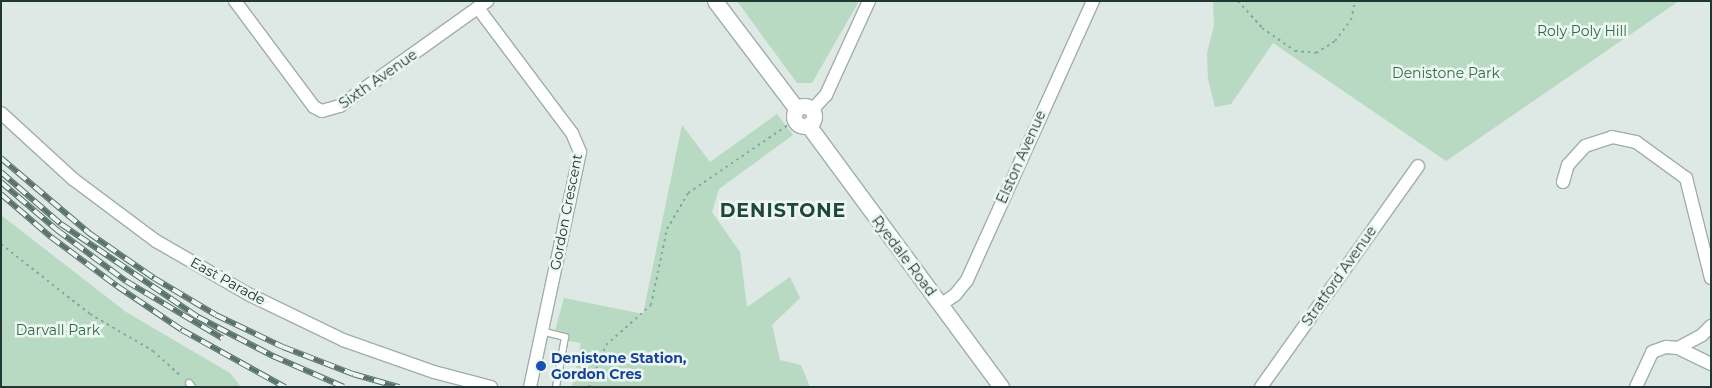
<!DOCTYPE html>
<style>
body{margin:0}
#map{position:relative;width:1712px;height:388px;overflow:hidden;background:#dee8e4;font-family:Montserrat,sans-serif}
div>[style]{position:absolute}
.green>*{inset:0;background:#b8d9c2}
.path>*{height:2px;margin-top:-1px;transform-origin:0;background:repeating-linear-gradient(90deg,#80aa9f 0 2.5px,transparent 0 6.5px)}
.roads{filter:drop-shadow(1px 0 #a1afab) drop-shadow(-1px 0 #a1afab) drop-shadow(0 1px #a1afab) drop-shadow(0 -1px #a1afab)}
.service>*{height:6px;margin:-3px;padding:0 3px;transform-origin:3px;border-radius:3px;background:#fff}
.minor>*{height:12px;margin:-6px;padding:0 6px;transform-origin:6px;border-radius:6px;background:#fff}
.tertiary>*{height:15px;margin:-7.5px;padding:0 7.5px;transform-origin:7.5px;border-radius:7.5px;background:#fff}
.tertiary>.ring{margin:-7.5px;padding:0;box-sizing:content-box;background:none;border:15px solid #fff;border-radius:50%}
.rail>*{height:5.5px;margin-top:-2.75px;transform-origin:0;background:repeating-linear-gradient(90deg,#eef6f2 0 11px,#5a736d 0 22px);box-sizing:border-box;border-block:1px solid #5a736d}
.dots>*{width:14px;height:14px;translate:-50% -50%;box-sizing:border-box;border:2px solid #eef6f2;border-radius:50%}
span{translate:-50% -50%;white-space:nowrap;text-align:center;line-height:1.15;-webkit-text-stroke:5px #eef6f2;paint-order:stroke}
.park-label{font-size:14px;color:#2e6b48}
.street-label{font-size:14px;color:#203732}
.transit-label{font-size:14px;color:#164399;font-weight:700}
.left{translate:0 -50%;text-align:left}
.district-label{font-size:19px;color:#1e473f;font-weight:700;letter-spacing:1px}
.frame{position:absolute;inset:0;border:2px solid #203732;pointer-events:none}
</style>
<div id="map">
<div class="green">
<i style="clip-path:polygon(737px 1px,859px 1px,812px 83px,797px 83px)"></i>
<i style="clip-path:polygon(1213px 1px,1679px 1px,1446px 161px,1273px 43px,1231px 104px,1215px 107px,1208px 79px,1207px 53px,1214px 26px)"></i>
<i style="clip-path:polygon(777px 114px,793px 135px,719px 189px,712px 212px,740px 252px,747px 307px,790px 277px,800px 298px,772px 325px,780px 360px,801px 365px,810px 387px,572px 387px,581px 343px,553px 338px,564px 298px,643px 314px,682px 125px,710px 162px)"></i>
<i style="clip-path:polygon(1px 215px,126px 312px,230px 373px,241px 387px,1px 387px)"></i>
</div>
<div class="path">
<i style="left:1238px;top:1px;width:36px;rotate:48deg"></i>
<i style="left:1262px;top:28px;width:40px;rotate:34.9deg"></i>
<i style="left:1295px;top:51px;width:21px;rotate:5deg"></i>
<i style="left:1316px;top:53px;width:22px;rotate:-32deg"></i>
<i style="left:1335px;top:41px;width:26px;rotate:-53deg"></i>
<i style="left:1351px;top:20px;width:19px;rotate:-78deg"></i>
<i style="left:1px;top:244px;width:113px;rotate:38.2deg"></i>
<i style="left:90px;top:314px;width:73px;rotate:30.4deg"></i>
<i style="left:153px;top:351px;width:39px;rotate:42deg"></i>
<i style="left:589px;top:387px;width:45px;rotate:-68deg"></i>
<i style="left:606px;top:345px;width:60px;rotate:-41.6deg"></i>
<i style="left:651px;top:305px;width:78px;rotate:-78.1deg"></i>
<i style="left:667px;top:229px;width:42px;rotate:-59.7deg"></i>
<i style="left:688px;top:193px;width:128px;rotate:-34.2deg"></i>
</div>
<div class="roads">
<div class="service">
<i style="left:541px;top:331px;width:25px;rotate:14deg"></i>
<i style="left:565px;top:337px;width:51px;rotate:100.2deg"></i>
<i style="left:189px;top:383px;width:5px;rotate:53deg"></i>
</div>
<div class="minor">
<i style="left:235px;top:1px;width:132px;rotate:53.3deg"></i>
<i style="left:314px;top:107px;width:9px;rotate:27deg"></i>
<i style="left:322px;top:111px;width:19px;rotate:-16deg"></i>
<i style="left:340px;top:106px;width:181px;rotate:-35.5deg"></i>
<i style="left:478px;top:8px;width:156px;rotate:53.1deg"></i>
<i style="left:572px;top:133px;width:21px;rotate:67deg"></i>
<i style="left:580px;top:152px;width:240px;rotate:102deg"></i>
<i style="left:812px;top:110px;width:21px;rotate:-47deg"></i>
<i style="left:826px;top:95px;width:103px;rotate:-65.4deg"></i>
<i style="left:1px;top:113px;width:98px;rotate:42.5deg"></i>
<i style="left:73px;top:179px;width:104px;rotate:36.8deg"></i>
<i style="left:156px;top:241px;width:106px;rotate:29.9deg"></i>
<i style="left:248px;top:294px;width:106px;rotate:25.8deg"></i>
<i style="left:343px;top:340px;width:96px;rotate:19.4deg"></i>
<i style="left:434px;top:372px;width:59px;rotate:14.7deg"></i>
<i style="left:1563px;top:182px;width:18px;rotate:-74deg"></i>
<i style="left:1568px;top:165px;width:25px;rotate:-48deg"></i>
<i style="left:1585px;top:146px;width:28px;rotate:-18deg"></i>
<i style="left:1612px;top:137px;width:25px;rotate:12deg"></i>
<i style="left:1636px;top:142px;width:62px;rotate:35.8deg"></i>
<i style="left:1686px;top:178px;width:103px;rotate:76deg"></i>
<i style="left:940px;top:305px;width:18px;rotate:-34deg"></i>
<i style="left:955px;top:295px;width:19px;rotate:-51deg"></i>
<i style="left:967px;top:280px;width:306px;rotate:-65.7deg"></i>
<i style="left:1678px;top:348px;width:37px;rotate:26deg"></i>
<i style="left:1261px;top:387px;width:271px;rotate:-54.6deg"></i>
<i style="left:1636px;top:387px;width:38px;rotate:-65deg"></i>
<i style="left:1652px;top:352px;width:15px;rotate:-20deg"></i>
<i style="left:1666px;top:347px;width:12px;rotate:5deg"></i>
<i style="left:1678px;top:348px;width:27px;rotate:-28deg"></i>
<i style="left:1702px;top:335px;width:13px;rotate:-45deg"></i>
</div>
<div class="tertiary">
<i style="left:715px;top:1px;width:134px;rotate:52.9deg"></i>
<i class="ring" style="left:794px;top:106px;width:5px;height:5px"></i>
<i style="left:808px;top:125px;width:325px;rotate:53.6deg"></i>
</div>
</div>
<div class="rail">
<i style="left:1px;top:158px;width:116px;rotate:40.4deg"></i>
<i style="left:89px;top:233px;width:79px;rotate:34.7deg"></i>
<i style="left:154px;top:278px;width:72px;rotate:30.8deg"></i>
<i style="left:216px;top:315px;width:74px;rotate:25.5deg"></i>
<i style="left:283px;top:347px;width:75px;rotate:21.1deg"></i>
<i style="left:353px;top:374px;width:48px;rotate:15.8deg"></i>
<i style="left:1px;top:172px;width:79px;rotate:40.9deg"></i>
<i style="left:61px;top:224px;width:166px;rotate:34.2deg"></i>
<i style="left:198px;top:317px;width:85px;rotate:27.5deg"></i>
<i style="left:273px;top:356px;width:77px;rotate:23.6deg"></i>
<i style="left:1px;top:182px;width:74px;rotate:40.6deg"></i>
<i style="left:57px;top:230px;width:86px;rotate:36.5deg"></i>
<i style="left:126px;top:281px;width:112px;rotate:30.7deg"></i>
<i style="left:1px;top:194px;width:66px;rotate:40.7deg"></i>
<i style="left:51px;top:237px;width:82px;rotate:36.6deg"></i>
<i style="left:117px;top:286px;width:78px;rotate:34.1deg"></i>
<i style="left:182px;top:330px;width:118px;rotate:29deg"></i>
</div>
<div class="dots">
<i style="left:541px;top:366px;background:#1a4fb4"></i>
</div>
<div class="park-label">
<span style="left:1582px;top:31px">Roly Poly Hill</span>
<span style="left:1446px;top:73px">Denistone Park</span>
<span style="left:58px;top:330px">Darvall Park</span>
</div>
<div class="street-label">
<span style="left:378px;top:79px;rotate:-35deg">Sixth Avenue</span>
<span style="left:1021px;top:157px;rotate:-66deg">Elston Avenue</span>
<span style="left:566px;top:212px;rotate:-79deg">Gordon Crescent</span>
<span style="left:904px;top:256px;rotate:53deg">Ryedale Road</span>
<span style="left:1339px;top:276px;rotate:-55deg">Stratford Avenue</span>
<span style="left:228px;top:281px;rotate:29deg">East Parade</span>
</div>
<div class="transit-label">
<span class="left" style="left:551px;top:366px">Denistone Station,<br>Gordon Cres</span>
</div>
<div class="district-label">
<span style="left:783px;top:211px">DENISTONE</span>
</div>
<div class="frame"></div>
</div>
